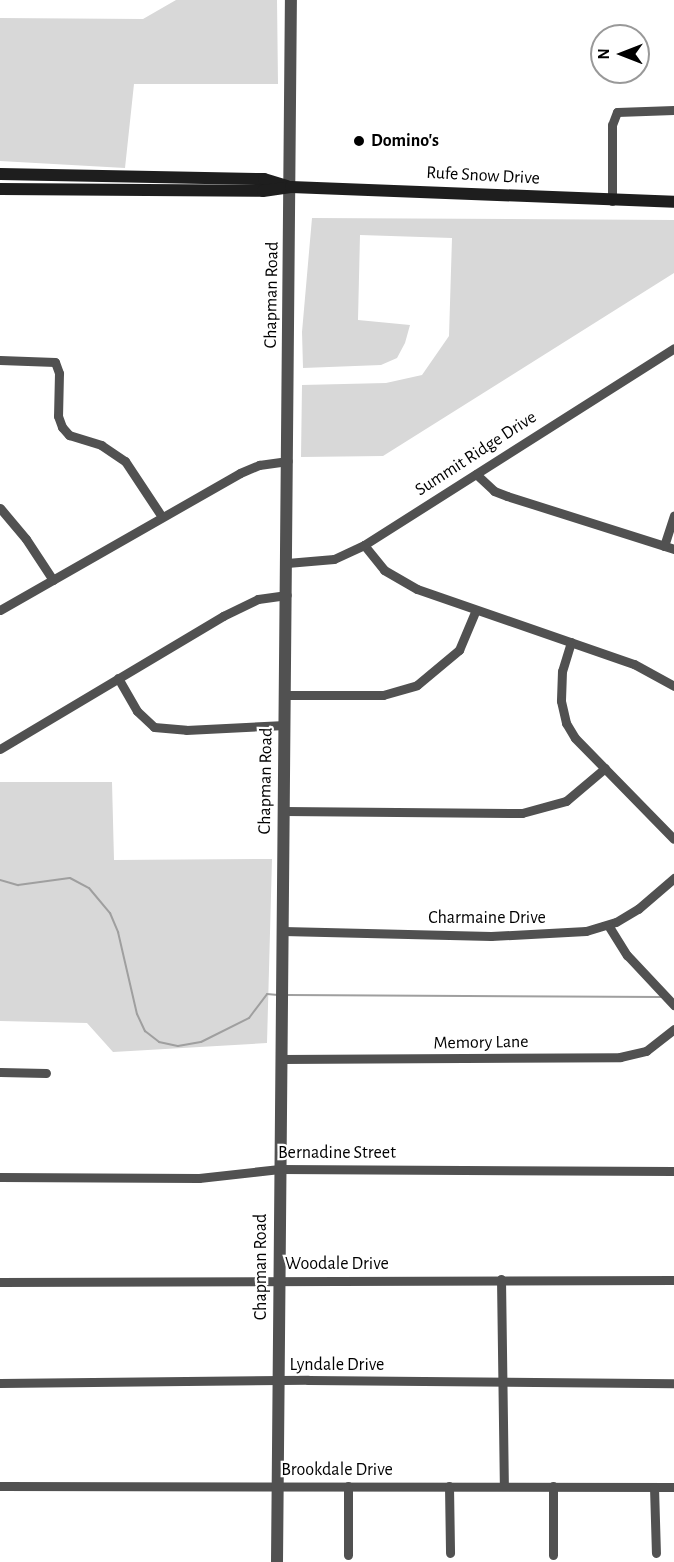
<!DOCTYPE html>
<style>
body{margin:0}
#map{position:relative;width:674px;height:1562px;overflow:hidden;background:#fff;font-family:"Alegreya Sans",sans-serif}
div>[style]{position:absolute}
.green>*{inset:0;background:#d8d8d8}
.stream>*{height:2px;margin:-1px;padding:0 1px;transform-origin:1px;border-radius:1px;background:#9f9f9f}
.minor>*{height:9px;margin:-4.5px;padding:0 4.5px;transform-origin:4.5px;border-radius:4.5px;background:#515151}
.tertiary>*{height:12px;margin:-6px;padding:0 6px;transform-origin:6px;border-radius:6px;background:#515151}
.secondary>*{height:12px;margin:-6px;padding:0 6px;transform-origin:6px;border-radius:6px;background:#1e1e1e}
.dots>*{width:16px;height:16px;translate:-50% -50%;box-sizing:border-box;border:3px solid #fff;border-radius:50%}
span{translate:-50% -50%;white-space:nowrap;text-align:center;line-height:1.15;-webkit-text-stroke:4.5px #fff;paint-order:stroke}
.poi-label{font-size:18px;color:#000;font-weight:700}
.left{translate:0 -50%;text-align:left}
.street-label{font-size:18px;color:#000}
.north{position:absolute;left:590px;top:24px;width:60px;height:60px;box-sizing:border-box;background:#fff;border:2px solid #999;border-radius:50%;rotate:270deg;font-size:16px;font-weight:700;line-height:24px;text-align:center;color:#000}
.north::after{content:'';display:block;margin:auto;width:21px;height:27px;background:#000;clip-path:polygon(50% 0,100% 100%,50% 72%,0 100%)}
</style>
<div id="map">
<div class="green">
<i style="clip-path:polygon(176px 0,277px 0,278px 84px,134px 84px,125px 168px,0 161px,0 18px,143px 19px)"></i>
<i style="clip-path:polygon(312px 218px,674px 220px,674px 273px,383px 456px,301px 457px,302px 385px,386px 383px,422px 375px,449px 336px,452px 238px,360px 235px,358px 320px,410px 325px,405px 343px,397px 358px,381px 365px,303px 368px,302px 332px)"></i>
<i style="clip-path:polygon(0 782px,112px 782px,114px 860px,272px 859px,267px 1043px,113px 1052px,87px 1023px,0 1021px)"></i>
</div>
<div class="stream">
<i style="left:0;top:880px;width:19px;rotate:16deg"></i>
<i style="left:18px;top:885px;width:52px;rotate:-7.7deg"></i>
<i style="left:70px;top:878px;width:21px;rotate:28deg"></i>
<i style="left:89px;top:888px;width:33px;rotate:50deg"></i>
<i style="left:110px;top:913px;width:21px;rotate:67deg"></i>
<i style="left:118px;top:932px;width:84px;rotate:77deg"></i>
<i style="left:137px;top:1014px;width:19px;rotate:65deg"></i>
<i style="left:145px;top:1031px;width:18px;rotate:38deg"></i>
<i style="left:159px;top:1042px;width:19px;rotate:12deg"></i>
<i style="left:178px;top:1046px;width:23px;rotate:-10deg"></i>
<i style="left:201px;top:1042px;width:54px;rotate:-26.6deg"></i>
<i style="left:249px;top:1018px;width:30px;rotate:-53deg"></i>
<i style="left:267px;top:994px;width:11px;rotate:5deg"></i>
<i style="left:287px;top:995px;width:375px;rotate:0.3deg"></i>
</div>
<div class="minor">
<i style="left:612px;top:201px;width:76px;rotate:-90deg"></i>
<i style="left:612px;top:125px;width:14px;rotate:-69deg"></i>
<i style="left:617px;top:112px;width:57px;rotate:-2deg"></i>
<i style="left:0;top:360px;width:55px;rotate:2.1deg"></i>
<i style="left:55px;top:362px;width:12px;rotate:70deg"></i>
<i style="left:59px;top:373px;width:43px;rotate:91.3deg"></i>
<i style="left:58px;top:416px;width:12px;rotate:70deg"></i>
<i style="left:62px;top:427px;width:11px;rotate:49deg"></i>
<i style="left:69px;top:435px;width:34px;rotate:17deg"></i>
<i style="left:101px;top:445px;width:29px;rotate:34deg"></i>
<i style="left:125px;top:461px;width:67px;rotate:56.5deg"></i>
<i style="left:476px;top:474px;width:25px;rotate:43deg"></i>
<i style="left:494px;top:491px;width:14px;rotate:21deg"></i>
<i style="left:507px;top:496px;width:175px;rotate:17.6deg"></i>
<i style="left:0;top:508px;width:40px;rotate:50deg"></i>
<i style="left:26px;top:539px;width:49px;rotate:56.6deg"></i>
<i style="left:364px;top:545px;width:32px;rotate:51deg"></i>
<i style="left:384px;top:570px;width:38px;rotate:30deg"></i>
<i style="left:417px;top:589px;width:230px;rotate:19.1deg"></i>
<i style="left:634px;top:664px;width:46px;rotate:28.8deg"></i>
<i style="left:664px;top:546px;width:32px;rotate:-72deg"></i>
<i style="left:287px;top:563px;width:47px;rotate:-4.9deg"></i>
<i style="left:334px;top:559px;width:33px;rotate:-25deg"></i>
<i style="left:364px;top:545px;width:367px;rotate:-32.4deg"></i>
<i style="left:0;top:610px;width:276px;rotate:-29.7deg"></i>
<i style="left:240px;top:473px;width:21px;rotate:-23deg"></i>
<i style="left:259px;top:465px;width:29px;rotate:-8deg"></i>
<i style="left:571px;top:642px;width:30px;rotate:107deg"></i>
<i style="left:562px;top:671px;width:30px;rotate:92deg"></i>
<i style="left:561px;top:701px;width:23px;rotate:77deg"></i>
<i style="left:566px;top:723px;width:17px;rotate:59deg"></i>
<i style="left:575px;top:738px;width:141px;rotate:45.6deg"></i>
<i style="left:118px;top:678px;width:38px;rotate:60deg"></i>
<i style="left:137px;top:711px;width:23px;rotate:43deg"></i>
<i style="left:154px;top:727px;width:32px;rotate:5deg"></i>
<i style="left:186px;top:730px;width:99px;rotate:-2.9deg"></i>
<i style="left:285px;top:695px;width:98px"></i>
<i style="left:383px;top:695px;width:35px;rotate:-16deg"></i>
<i style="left:417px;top:685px;width:55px;rotate:-39.8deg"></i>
<i style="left:459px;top:650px;width:41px;rotate:-67.2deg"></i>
<i style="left:0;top:749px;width:260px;rotate:-30.8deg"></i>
<i style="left:223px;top:616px;width:39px;rotate:-26deg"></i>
<i style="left:258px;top:599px;width:29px;rotate:-8deg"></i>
<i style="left:284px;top:811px;width:238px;rotate:0.5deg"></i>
<i style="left:522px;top:813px;width:46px;rotate:-15.3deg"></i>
<i style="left:566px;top:801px;width:51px;rotate:-40.2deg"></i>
<i style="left:608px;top:925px;width:36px;rotate:58deg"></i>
<i style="left:627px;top:955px;width:69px;rotate:46.8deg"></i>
<i style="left:283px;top:931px;width:208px;rotate:1.4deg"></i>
<i style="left:491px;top:936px;width:95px;rotate:-3deg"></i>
<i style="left:586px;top:931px;width:31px;rotate:-17deg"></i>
<i style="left:616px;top:922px;width:26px;rotate:-31deg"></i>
<i style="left:638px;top:909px;width:48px;rotate:-40.7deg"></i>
<i style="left:281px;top:1059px;width:339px;rotate:-0.3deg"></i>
<i style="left:620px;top:1057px;width:27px;rotate:-13deg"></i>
<i style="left:646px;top:1051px;width:36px;rotate:-38deg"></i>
<i style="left:0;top:1072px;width:46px;rotate:1.2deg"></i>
<i style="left:0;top:1177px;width:199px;rotate:0.3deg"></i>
<i style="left:199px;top:1178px;width:81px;rotate:-6.4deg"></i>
<i style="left:279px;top:1169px;width:395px;rotate:0.3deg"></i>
<i style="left:501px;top:1279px;width:207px;rotate:89.2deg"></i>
<i style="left:0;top:1282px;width:674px;rotate:-0.17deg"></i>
<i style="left:0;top:1383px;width:308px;rotate:-0.6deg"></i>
<i style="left:308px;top:1380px;width:366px;rotate:0.5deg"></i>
<i style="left:0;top:1486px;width:674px;rotate:0.09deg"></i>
<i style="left:348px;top:1486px;width:69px;rotate:90deg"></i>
<i style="left:449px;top:1486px;width:67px;rotate:89.1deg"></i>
<i style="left:553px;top:1486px;width:69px;rotate:90deg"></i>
<i style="left:654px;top:1487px;width:66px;rotate:88.3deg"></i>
</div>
<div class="tertiary">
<i style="left:277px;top:1562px;width:1562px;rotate:-89.49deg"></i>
</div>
<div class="secondary">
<i style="left:0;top:174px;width:264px;rotate:1.1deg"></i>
<i style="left:264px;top:179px;width:24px;rotate:17deg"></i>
<i style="left:0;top:189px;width:263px;rotate:0.4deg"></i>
<i style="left:263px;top:191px;width:28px;rotate:-8deg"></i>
<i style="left:291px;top:187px;width:383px;rotate:2.2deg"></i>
</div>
<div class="dots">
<i style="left:359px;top:141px;background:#000"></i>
</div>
<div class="poi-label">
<span class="left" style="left:371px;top:141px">Domino's</span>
</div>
<div class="street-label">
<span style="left:483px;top:176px;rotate:3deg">Rufe Snow Drive</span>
<span style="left:272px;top:295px;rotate:-89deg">Chapman Road</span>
<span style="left:476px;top:454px;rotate:-33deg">Summit Ridge Drive</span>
<span style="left:266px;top:781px;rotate:-89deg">Chapman Road</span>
<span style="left:487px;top:918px">Charmaine Drive</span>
<span style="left:481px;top:1043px;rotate:-1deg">Memory Lane</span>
<span style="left:337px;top:1153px">Bernadine Street</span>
<span style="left:337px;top:1264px">Woodale Drive</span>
<span style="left:261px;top:1267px;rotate:-90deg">Chapman Road</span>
<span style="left:337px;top:1365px">Lyndale Drive</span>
<span style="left:337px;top:1470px">Brookdale Drive</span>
</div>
<div class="north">N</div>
</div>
